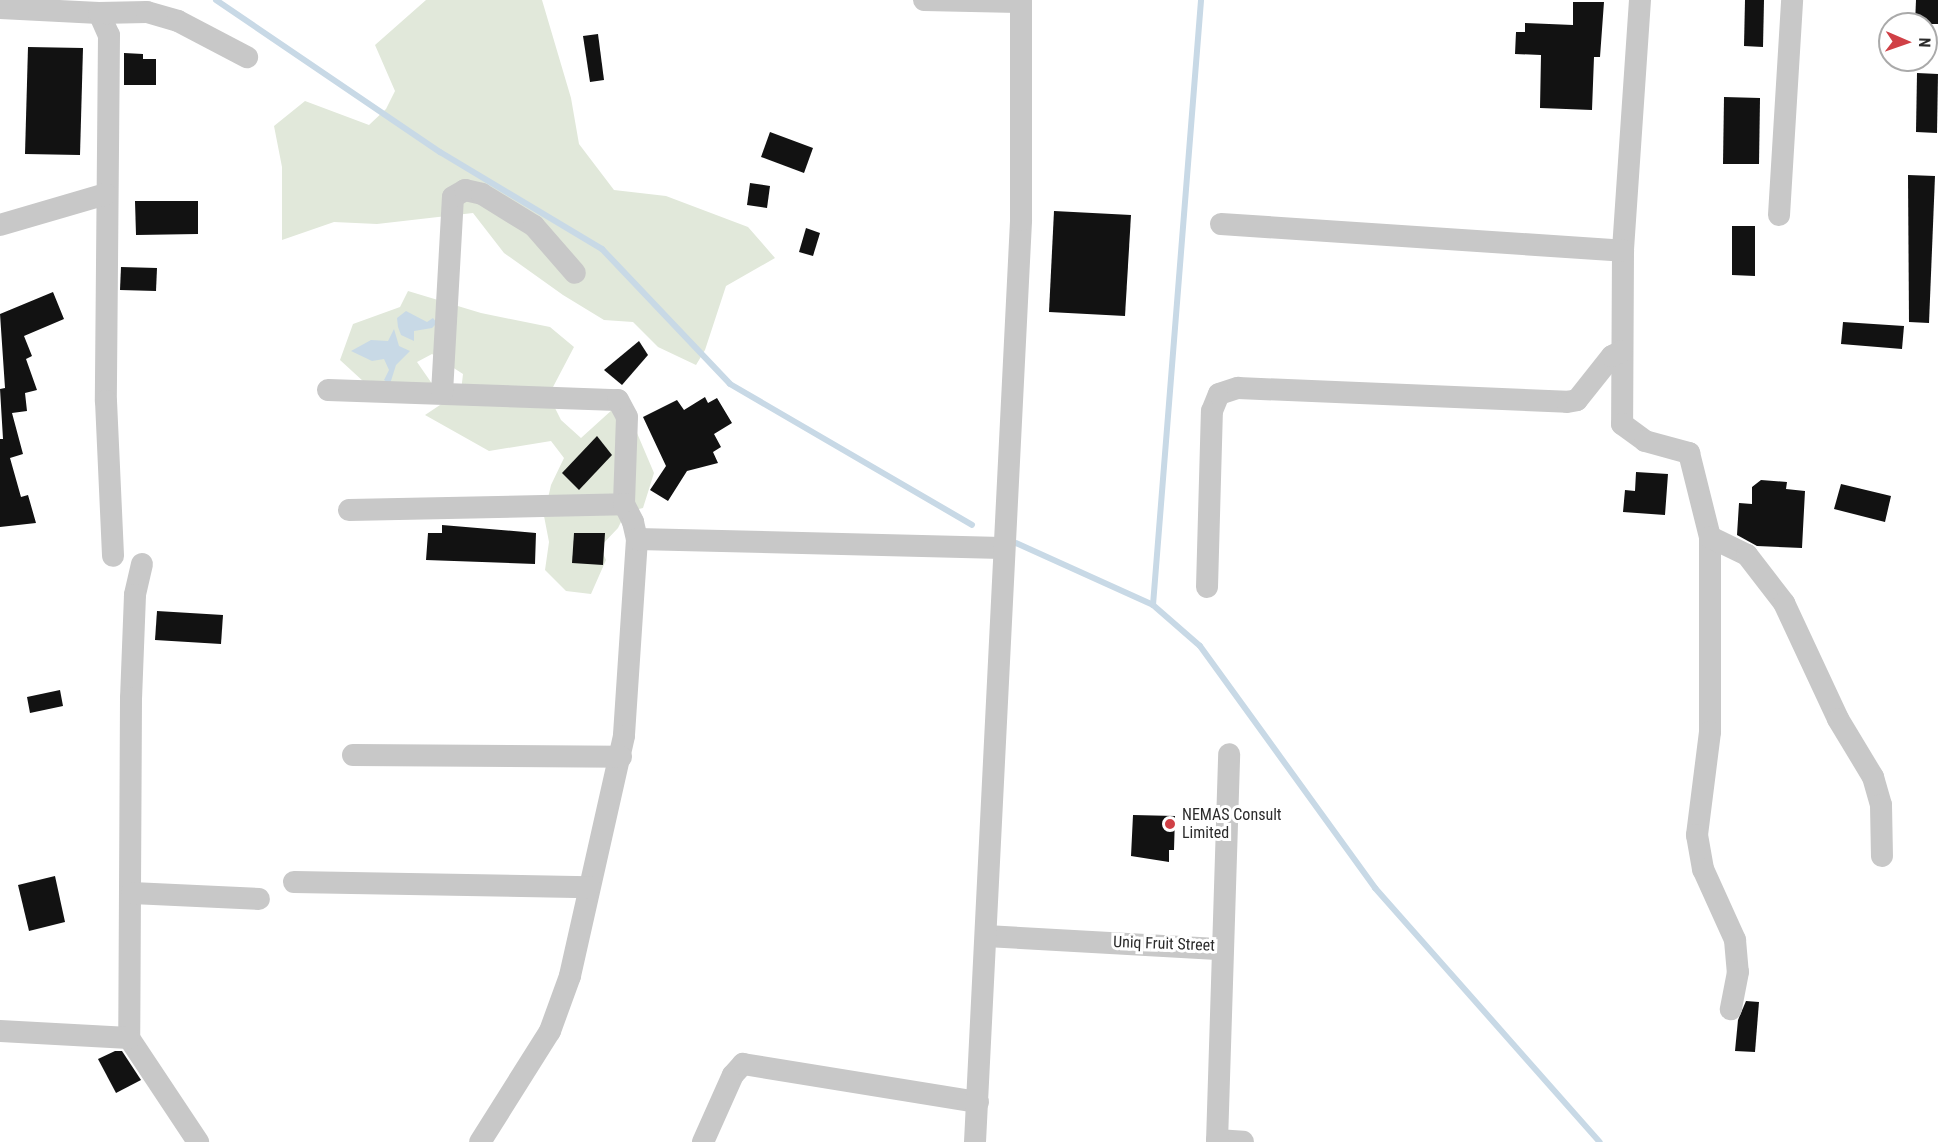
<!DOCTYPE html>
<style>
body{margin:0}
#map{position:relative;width:1950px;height:1142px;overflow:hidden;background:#fff;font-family:"Roboto Condensed",sans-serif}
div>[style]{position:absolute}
.green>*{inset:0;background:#e1e8da}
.water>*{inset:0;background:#c8d9e6}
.stream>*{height:6px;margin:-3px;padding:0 3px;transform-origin:3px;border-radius:3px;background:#c8d9e6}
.building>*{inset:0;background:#121212}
.street>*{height:22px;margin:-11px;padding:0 11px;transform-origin:11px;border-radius:11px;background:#c8c8c8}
.dots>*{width:16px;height:16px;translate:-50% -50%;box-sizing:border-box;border:3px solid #fff;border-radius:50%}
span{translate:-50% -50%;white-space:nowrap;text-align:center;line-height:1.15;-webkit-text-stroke:6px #fff;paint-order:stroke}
.poi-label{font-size:16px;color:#2b2b2b}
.left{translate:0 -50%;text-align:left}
.street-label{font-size:16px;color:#2b2b2b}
.north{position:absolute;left:1878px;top:12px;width:60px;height:60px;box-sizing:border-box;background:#fff;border:2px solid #aaa;border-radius:50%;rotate:92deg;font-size:16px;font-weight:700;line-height:24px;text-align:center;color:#2b2b2b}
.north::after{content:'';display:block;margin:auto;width:21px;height:27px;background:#d04046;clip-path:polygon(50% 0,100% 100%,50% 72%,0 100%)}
</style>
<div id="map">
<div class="green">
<i style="clip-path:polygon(426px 0,542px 0,571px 98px,579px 144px,614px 190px,666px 196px,748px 227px,775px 258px,726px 286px,705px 350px,696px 365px,658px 347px,633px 322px,604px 320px,563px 295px,504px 253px,473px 213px,377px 224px,334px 222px,282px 240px,282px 167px,274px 126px,305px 101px,369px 125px,386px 109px,395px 91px,375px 45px)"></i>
<i style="clip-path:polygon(408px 291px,481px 313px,550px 327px,574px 347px,553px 387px,552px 402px,561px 420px,581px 438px,613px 409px,637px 433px,654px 473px,643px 508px,626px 512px,618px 528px,600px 547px,606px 560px,591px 594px,566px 591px,545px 570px,549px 542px,544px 516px,551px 485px,564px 458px,551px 441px,489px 451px,425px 415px,461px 391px,463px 374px,432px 354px,417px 362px,435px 388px,364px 382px,340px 360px,353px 324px,400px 307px)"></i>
</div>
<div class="water">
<i style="clip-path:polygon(406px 311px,427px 322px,433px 318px,437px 323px,432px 328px,414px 331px,414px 341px,401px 335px,398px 327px,397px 318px)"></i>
<i style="clip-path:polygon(394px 329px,399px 346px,410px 351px,396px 365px,390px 384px,384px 380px,389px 370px,384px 359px,372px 361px,351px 351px,371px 340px,388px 341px)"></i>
</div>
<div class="stream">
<i style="left:216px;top:0;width:271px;rotate:34.2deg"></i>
<i style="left:440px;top:152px;width:189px;rotate:30.9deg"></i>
<i style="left:602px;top:249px;width:186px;rotate:46.5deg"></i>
<i style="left:730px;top:384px;width:280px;rotate:30.2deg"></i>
<i style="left:1016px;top:543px;width:150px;rotate:24.3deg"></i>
<i style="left:1153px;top:605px;width:62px;rotate:41.1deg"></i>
<i style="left:1200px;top:646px;width:299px;rotate:54.1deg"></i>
<i style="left:1375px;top:888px;width:339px;rotate:48.5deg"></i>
<i style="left:1153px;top:605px;width:607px;rotate:-85.46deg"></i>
</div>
<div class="building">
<i style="clip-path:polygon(1745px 0,1764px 0,1763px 47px,1744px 46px)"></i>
<i style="clip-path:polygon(1916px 0,1938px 0,1938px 24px,1915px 24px)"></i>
<i style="clip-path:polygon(1573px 2px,1604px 2px,1600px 57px,1594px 57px,1592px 110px,1540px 108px,1541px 55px,1515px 54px,1516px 32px,1525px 32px,1525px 23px,1573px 25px)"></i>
<i style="clip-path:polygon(598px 34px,604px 80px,590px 82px,583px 36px)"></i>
<i style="clip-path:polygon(28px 47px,83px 48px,80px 155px,25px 154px)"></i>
<i style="clip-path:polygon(124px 53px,143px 54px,143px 59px,156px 59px,156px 85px,124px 85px)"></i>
<i style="clip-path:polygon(1917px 73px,1938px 74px,1937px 133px,1916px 132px)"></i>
<i style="clip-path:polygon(1724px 97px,1760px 98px,1759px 164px,1723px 164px)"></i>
<i style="clip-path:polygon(770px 132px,813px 148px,804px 173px,761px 157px)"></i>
<i style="clip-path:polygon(1908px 175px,1935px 176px,1929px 323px,1909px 322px)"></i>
<i style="clip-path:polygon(750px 183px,770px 186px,767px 208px,747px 205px)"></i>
<i style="clip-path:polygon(135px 201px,198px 201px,198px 234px,136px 235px)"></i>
<i style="clip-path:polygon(1054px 211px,1131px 215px,1125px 316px,1049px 312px)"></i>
<i style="clip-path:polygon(1732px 226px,1755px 226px,1755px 276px,1732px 275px)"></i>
<i style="clip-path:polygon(806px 228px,820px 233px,813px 256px,799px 252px)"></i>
<i style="clip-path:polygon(121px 267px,157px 268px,156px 291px,120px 290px)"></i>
<i style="clip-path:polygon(53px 292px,64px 319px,24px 336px,32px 356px,26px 359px,37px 390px,25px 393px,27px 411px,12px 413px,23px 454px,10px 458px,21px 497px,28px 495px,36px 523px,0 527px,0 439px,3px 439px,0 389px,5px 388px,0 314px)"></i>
<i style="clip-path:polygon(1843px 322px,1904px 326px,1902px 349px,1841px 344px)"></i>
<i style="clip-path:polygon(639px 341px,648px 355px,622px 385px,604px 370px)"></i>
<i style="clip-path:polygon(705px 397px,708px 403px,717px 398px,732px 423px,714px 434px,721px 447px,713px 452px,718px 463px,687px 471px,668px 501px,650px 490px,666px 466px,643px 417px,677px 400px,684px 410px)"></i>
<i style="clip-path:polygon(597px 436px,612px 455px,579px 490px,562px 473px)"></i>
<i style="clip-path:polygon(1636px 472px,1668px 474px,1665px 515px,1623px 512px,1625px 490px,1635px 491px)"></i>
<i style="clip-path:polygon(1761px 480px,1787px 482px,1786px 489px,1805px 491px,1802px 548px,1757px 546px,1737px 535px,1739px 503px,1752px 504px,1752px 487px)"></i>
<i style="clip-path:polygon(1841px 484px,1891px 496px,1885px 522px,1834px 509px)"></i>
<i style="clip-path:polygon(442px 525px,536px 533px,535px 564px,426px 560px,428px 533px,442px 533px)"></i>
<i style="clip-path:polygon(574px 533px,605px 533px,603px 565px,572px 563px)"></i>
<i style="clip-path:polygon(157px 611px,223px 615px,221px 644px,155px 640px)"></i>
<i style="clip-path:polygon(60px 690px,63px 706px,30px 713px,27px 697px)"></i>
<i style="clip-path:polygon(1133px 815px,1175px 816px,1174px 850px,1169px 850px,1169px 862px,1131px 856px)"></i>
<i style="clip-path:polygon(55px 876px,65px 922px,29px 931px,18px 885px)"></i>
<i style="clip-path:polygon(1746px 1001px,1759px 1002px,1755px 1052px,1735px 1051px,1738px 1020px)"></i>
<i style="clip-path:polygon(115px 1051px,122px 1051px,141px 1080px,116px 1093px,98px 1059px)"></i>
</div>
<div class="street">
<i style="left:924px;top:0;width:97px;rotate:1.2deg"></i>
<i style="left:1640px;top:0;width:252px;rotate:93.9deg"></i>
<i style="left:1623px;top:251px;width:173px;rotate:90.3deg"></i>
<i style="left:1622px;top:424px;width:29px;rotate:36deg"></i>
<i style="left:1645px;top:441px;width:46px;rotate:15.3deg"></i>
<i style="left:1689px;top:453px;width:87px;rotate:76deg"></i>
<i style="left:1710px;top:537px;width:195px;rotate:90deg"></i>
<i style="left:1710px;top:732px;width:104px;rotate:97.2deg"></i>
<i style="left:1697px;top:835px;width:35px;rotate:80deg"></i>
<i style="left:1703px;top:869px;width:78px;rotate:65.7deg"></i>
<i style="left:1735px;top:940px;width:32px;rotate:85deg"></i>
<i style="left:1738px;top:972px;width:38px;rotate:101deg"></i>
<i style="left:0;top:8px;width:99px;rotate:2.9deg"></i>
<i style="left:99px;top:13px;width:24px;rotate:66deg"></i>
<i style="left:109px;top:35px;width:366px;rotate:90.5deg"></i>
<i style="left:106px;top:401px;width:155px;rotate:87.4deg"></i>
<i style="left:99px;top:13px;width:48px;rotate:-1.2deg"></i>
<i style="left:147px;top:12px;width:32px;rotate:16deg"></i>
<i style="left:178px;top:21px;width:78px;rotate:27.6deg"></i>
<i style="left:1779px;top:215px;width:215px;rotate:-86.5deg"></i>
<i style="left:1221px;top:224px;width:403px;rotate:3.8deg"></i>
<i style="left:0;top:225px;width:110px;rotate:-16.3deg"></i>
<i style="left:328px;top:390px;width:290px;rotate:2deg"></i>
<i style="left:618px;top:400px;width:19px;rotate:62deg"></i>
<i style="left:627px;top:417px;width:87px;rotate:92deg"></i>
<i style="left:442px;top:393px;width:196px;rotate:-86.8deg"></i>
<i style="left:453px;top:197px;width:14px;rotate:-30deg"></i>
<i style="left:465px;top:190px;width:17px;rotate:13deg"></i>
<i style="left:482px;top:194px;width:61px;rotate:31.6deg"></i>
<i style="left:534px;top:226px;width:62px;rotate:48.9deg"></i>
<i style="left:349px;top:510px;width:275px;rotate:-1.2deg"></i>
<i style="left:624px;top:504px;width:20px;rotate:63deg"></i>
<i style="left:633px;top:522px;width:17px;rotate:77deg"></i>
<i style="left:637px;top:539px;width:197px;rotate:93.8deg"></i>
<i style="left:624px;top:736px;width:246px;rotate:102.7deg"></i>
<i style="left:570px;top:976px;width:59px;rotate:110deg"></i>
<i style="left:550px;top:1031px;width:131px;rotate:122.2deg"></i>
<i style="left:1710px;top:537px;width:41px;rotate:25.9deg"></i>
<i style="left:1747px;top:555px;width:61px;rotate:52.4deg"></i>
<i style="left:1784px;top:603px;width:128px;rotate:65deg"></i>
<i style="left:1838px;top:719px;width:68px;rotate:58.9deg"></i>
<i style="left:1873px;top:777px;width:29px;rotate:74deg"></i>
<i style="left:1881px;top:805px;width:51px;rotate:88.9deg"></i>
<i style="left:637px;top:539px;width:365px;rotate:1.4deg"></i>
<i style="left:142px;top:564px;width:32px;rotate:103deg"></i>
<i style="left:135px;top:595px;width:103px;rotate:92.2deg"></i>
<i style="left:131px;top:698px;width:340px;rotate:90.3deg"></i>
<i style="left:129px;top:1038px;width:125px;rotate:56.4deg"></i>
<i style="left:1207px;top:587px;width:176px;rotate:-88.4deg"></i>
<i style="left:1212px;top:411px;width:18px;rotate:-68deg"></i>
<i style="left:1219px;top:394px;width:20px;rotate:-18deg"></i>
<i style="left:1238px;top:388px;width:329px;rotate:2.4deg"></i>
<i style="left:1567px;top:402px;width:10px;rotate:-11deg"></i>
<i style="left:1577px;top:400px;width:56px;rotate:-51.5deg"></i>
<i style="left:1612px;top:356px;width:11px;rotate:-27deg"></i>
<i style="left:353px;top:755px;width:268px;rotate:0.4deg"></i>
<i style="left:294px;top:882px;width:295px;rotate:1deg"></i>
<i style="left:132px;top:893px;width:127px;rotate:2.7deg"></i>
<i style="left:986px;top:936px;width:236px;rotate:3.2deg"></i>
<i style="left:0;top:1031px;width:129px;rotate:3.1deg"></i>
<i style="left:1217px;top:1140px;width:26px;rotate:4deg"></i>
<i style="left:703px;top:1142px;width:73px;rotate:-65.9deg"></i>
<i style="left:733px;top:1075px;width:15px;rotate:-48deg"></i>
<i style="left:743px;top:1064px;width:238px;rotate:9.2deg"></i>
<i style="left:975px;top:1142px;width:923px;rotate:-87.14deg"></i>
<i style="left:1021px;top:220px;width:220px;rotate:-90deg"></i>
<i style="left:1217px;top:1142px;width:388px;rotate:-88.2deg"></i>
</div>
<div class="dots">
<i style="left:1170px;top:824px;background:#d04046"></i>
</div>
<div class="poi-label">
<span class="left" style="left:1182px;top:824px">NEMAS Consult<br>Limited</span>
</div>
<div class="street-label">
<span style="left:1164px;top:944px;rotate:2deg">Uniq Fruit Street</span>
</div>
<div class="north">N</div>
</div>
